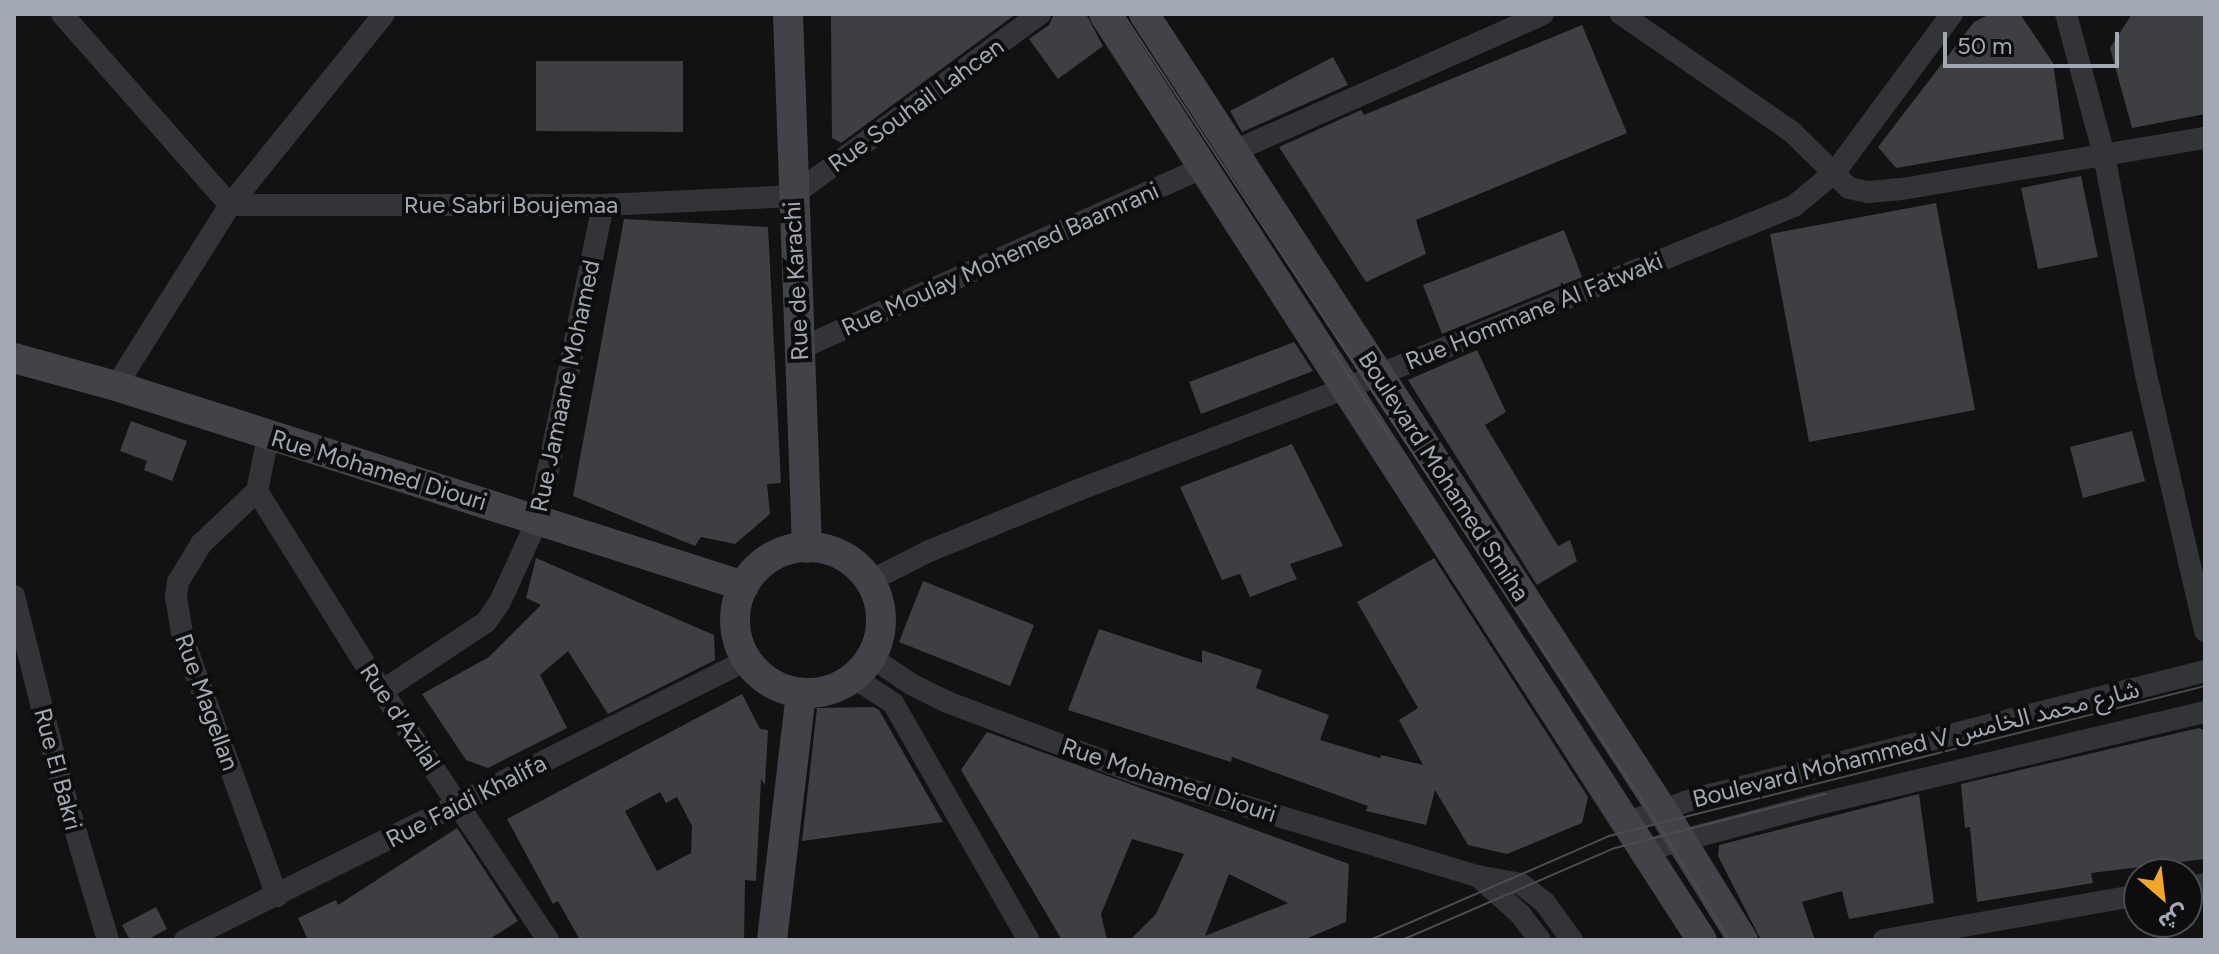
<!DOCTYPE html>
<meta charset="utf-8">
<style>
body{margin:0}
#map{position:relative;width:2219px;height:954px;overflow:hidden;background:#121213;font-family:Figtree,"Noto Sans Arabic",sans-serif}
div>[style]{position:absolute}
.building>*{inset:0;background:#3e3f43}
.street>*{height:22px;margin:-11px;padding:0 11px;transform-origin:11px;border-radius:11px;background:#333438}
.secondary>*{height:30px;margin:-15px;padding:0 15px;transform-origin:15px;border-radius:15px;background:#414348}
.secondary>.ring{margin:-15px;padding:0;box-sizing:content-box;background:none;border:30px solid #414348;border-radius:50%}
.tram>*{height:2px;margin:-1px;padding:0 1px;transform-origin:1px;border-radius:1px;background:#4a4c51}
span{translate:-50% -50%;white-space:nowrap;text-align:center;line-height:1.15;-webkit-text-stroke:8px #0d0d0e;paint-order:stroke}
.street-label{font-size:24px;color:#a3a9b4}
.frame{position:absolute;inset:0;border:16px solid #a3a9b4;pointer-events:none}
.north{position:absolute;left:2123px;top:858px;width:80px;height:80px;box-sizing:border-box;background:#0d0d0e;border:2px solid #494b50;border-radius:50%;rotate:152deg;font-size:22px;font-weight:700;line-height:32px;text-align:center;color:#a3a9b4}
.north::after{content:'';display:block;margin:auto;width:28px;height:36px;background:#f2a72b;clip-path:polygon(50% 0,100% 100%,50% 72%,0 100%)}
.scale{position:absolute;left:1943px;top:32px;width:176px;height:36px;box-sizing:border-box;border:4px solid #a3a9b4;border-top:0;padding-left:10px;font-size:24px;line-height:28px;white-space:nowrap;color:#a3a9b4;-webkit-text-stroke:6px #0d0d0e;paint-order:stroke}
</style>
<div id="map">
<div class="building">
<i style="clip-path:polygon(831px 14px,1016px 14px,841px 143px,832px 138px)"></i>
<i style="clip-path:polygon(1054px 14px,1086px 14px,1103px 46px,1058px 79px,1029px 39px,1049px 25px)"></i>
<i style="clip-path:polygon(1990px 14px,2020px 14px,2053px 63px,2064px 139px,1896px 168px,1878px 147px,1974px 22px)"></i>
<i style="clip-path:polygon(2132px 14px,2205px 14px,2205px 114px,2132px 128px,2110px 48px)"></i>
<i style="clip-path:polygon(1582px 25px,1627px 133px,1416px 220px,1426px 254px,1366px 282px,1279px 147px,1361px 110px,1364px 115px)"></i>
<i style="clip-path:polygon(1333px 57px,1348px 85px,1242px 132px,1230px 111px)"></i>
<i style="clip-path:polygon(536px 61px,683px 61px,683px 132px,536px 131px)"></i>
<i style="clip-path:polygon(2081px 176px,2098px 257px,2038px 269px,2021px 188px)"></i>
<i style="clip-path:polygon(1936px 203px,1975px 410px,1809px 442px,1770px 234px)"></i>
<i style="clip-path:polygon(624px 219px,768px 227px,781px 483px,767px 484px,770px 514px,735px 544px,701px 537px,695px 546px,573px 496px)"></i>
<i style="clip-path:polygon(1564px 230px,1582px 277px,1442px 334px,1423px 285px)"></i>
<i style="clip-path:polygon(1294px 342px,1313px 371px,1201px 414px,1189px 382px)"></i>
<i style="clip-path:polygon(1477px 350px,1506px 412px,1485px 425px,1558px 546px,1570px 540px,1577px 561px,1537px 585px,1408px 380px)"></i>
<i style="clip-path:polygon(131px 421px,187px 441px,172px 481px,144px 470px,147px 461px,120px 451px)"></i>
<i style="clip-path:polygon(2132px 431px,2145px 481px,2083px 498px,2070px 447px)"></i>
<i style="clip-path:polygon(1292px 444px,1343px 546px,1290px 564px,1297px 579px,1250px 597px,1240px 574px,1222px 580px,1180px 487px)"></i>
<i style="clip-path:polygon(536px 558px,714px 635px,715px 660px,608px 714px,568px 651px,540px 675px,567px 728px,488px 768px,466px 760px,422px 694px,489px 657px,541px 605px,526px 598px)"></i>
<i style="clip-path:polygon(1434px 558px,1588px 797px,1582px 823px,1507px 854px,1468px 845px,1435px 790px,1426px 825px,1366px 811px,1368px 806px,1232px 757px,1231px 762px,1068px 710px,1099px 629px,1202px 663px,1202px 650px,1262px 670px,1256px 688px,1329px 715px,1320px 740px,1380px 758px,1381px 755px,1423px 765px,1399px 720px,1418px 708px,1357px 602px)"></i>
<i style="clip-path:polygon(923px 581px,1034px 625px,1010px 686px,899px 642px)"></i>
<i style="clip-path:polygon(evenodd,742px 694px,760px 729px,768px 730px,765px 785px,761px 779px,756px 881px,745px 880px,744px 940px,580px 940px,558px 901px,553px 904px,507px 819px,742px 694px,660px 792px,666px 803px,677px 797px,692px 826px,691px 853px,657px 871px,625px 811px,660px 792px)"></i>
<i style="clip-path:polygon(873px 707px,879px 710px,943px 822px,802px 841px,817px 708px)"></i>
<i style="clip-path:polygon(2199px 728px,2205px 731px,2205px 859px,2091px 873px,2093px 883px,1977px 902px,1970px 827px,1965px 828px,1961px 784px)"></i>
<i style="clip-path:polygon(evenodd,987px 732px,1349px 864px,1346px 922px,1303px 940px,1130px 940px,1156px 914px,1184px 854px,1132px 839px,1101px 914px,1107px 940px,1062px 940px,961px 770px,987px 732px,1229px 874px,1288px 903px,1205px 936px,1229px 874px)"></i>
<i style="clip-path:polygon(1919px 794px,1934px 903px,1849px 919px,1842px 891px,1802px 902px,1815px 940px,1761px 940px,1718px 856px,1719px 845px)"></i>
<i style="clip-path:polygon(457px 828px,518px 921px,488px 940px,308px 940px,298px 918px,336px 900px,338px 905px)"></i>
<i style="clip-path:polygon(156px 907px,167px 929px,147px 940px,130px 940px,122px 925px)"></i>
</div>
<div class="street">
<i style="left:62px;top:14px;width:254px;rotate:48.7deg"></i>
<i style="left:230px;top:205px;width:373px"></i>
<i style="left:603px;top:205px;width:189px;rotate:-2.7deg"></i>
<i style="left:792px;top:196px;width:308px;rotate:-36.3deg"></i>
<i style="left:1621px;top:14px;width:208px;rotate:34.6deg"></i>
<i style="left:1792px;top:132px;width:80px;rotate:44.5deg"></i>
<i style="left:1849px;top:188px;width:19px;rotate:12deg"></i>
<i style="left:1868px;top:192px;width:34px;rotate:-5deg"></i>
<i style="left:1902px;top:189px;width:307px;rotate:-9.6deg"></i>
<i style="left:2066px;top:14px;width:146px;rotate:74.9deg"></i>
<i style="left:2104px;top:155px;width:224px;rotate:79.2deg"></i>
<i style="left:2146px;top:375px;width:263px;rotate:77deg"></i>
<i style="left:1232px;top:152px;width:340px;rotate:-23.9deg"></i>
<i style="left:799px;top:349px;width:441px;rotate:-24.2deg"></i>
<i style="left:116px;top:386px;width:214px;rotate:-57.8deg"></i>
<i style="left:230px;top:205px;width:245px;rotate:-51.1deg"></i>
<i style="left:268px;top:437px;width:55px;rotate:101.5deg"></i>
<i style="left:257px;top:491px;width:77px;rotate:136.6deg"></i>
<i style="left:201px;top:544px;width:44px;rotate:121.2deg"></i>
<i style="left:178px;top:582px;width:15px;rotate:98deg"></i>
<i style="left:176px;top:597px;width:43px;rotate:80.5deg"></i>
<i style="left:183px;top:639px;width:274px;rotate:69.9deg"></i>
<i style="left:257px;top:491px;width:236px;rotate:58deg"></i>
<i style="left:382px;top:691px;width:299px;rotate:56.3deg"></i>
<i style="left:870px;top:581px;width:64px;rotate:-27deg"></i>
<i style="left:927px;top:552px;width:163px;rotate:-22.3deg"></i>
<i style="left:1078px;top:490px;width:287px;rotate:-20.8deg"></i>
<i style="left:1346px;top:388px;width:484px;rotate:-22.1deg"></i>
<i style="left:1794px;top:206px;width:53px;rotate:-39.7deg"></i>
<i style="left:1835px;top:172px;width:197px;rotate:-53.5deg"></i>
<i style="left:14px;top:596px;width:189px;rotate:75.9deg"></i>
<i style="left:60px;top:779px;width:168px;rotate:73.4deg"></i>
<i style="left:871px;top:657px;width:48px;rotate:34deg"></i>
<i style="left:911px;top:684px;width:40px;rotate:26.6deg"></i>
<i style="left:947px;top:702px;width:205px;rotate:20.6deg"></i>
<i style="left:1139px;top:774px;width:353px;rotate:16.8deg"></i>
<i style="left:1477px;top:876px;width:45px;rotate:10.3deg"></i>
<i style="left:1521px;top:884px;width:31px;rotate:38deg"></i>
<i style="left:1545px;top:903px;width:46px;rotate:53.9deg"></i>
<i style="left:853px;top:677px;width:48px;rotate:33deg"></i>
<i style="left:893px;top:703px;width:273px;rotate:60.2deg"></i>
<i style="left:382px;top:691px;width:125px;rotate:-33.6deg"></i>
<i style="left:486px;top:622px;width:24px;rotate:-55deg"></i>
<i style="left:500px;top:602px;width:91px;rotate:-65.4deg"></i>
<i style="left:538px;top:519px;width:321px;rotate:-78.3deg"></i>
<i style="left:1628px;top:822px;width:70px;rotate:-19.2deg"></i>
<i style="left:1694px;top:799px;width:527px;rotate:-14.06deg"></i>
<i style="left:1646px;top:850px;width:170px;rotate:-15deg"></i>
<i style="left:1810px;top:806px;width:406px;rotate:-13.4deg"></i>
<i style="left:1478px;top:876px;width:58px;rotate:42.2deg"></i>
<i style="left:1521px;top:915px;width:31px;rotate:53deg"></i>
<i style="left:2187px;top:887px;width:18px;rotate:-9deg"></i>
<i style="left:185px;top:940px;width:628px;rotate:-26.48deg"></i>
<i style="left:1884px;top:940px;width:259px;rotate:-10deg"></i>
</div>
<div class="secondary">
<i style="left:788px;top:14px;width:534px;rotate:87.96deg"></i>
<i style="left:1104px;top:14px;width:1102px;rotate:57.15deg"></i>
<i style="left:1144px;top:14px;width:947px;rotate:56.93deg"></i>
<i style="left:1661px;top:808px;width:155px;rotate:58.2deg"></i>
<i style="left:14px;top:358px;width:106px;rotate:15.4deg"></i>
<i style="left:116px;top:386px;width:659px;rotate:17.67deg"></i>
<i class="ring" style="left:735px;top:547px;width:116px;height:116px"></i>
<i style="left:772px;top:940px;width:249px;rotate:-83.3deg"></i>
</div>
<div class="tram">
<i style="left:1123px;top:14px;width:984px;rotate:56.57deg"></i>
<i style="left:1665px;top:835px;width:123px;rotate:58.6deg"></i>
<i style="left:1332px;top:350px;width:108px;rotate:56.3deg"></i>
<i style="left:1370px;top:940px;width:261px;rotate:-23.5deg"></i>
<i style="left:1609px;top:836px;width:615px;rotate:-14.13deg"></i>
<i style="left:1402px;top:940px;width:232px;rotate:-23.4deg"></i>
<i style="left:1615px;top:848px;width:217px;rotate:-14.4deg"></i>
</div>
<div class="street-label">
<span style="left:916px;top:105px;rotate:-36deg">Rue Souhail Lahcen</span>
<span style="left:511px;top:205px">Rue Sabri Boujemaa</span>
<span style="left:1000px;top:259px;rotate:-24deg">Rue Moulay Mohemed Baamrani</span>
<span style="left:796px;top:281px;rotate:-93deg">Rue de Karachi</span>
<span style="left:1534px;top:311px;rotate:-22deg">Rue Hommane Al Fatwaki</span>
<span style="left:565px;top:386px;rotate:-78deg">Rue Jamaane Mohamed</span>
<span style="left:379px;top:470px;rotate:17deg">Rue Mohamed Diouri</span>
<span style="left:1444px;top:476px;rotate:57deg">Boulevard Mohamed Smiha</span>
<span style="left:207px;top:702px;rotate:70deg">Rue Magellan</span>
<span style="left:400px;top:717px;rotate:56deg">Rue d'Azilal</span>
<span style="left:1916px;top:744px;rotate:-14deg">Boulevard Mohammed V شارع محمد الخامس</span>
<span style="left:58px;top:769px;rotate:75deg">Rue El Bakri</span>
<span style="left:1169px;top:780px;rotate:18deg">Rue Mohamed Diouri</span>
<span style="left:466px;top:801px;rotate:-27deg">Rue Faidi Khalifa</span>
</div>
<div class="frame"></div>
<div class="north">ش</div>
<div class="scale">50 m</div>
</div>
